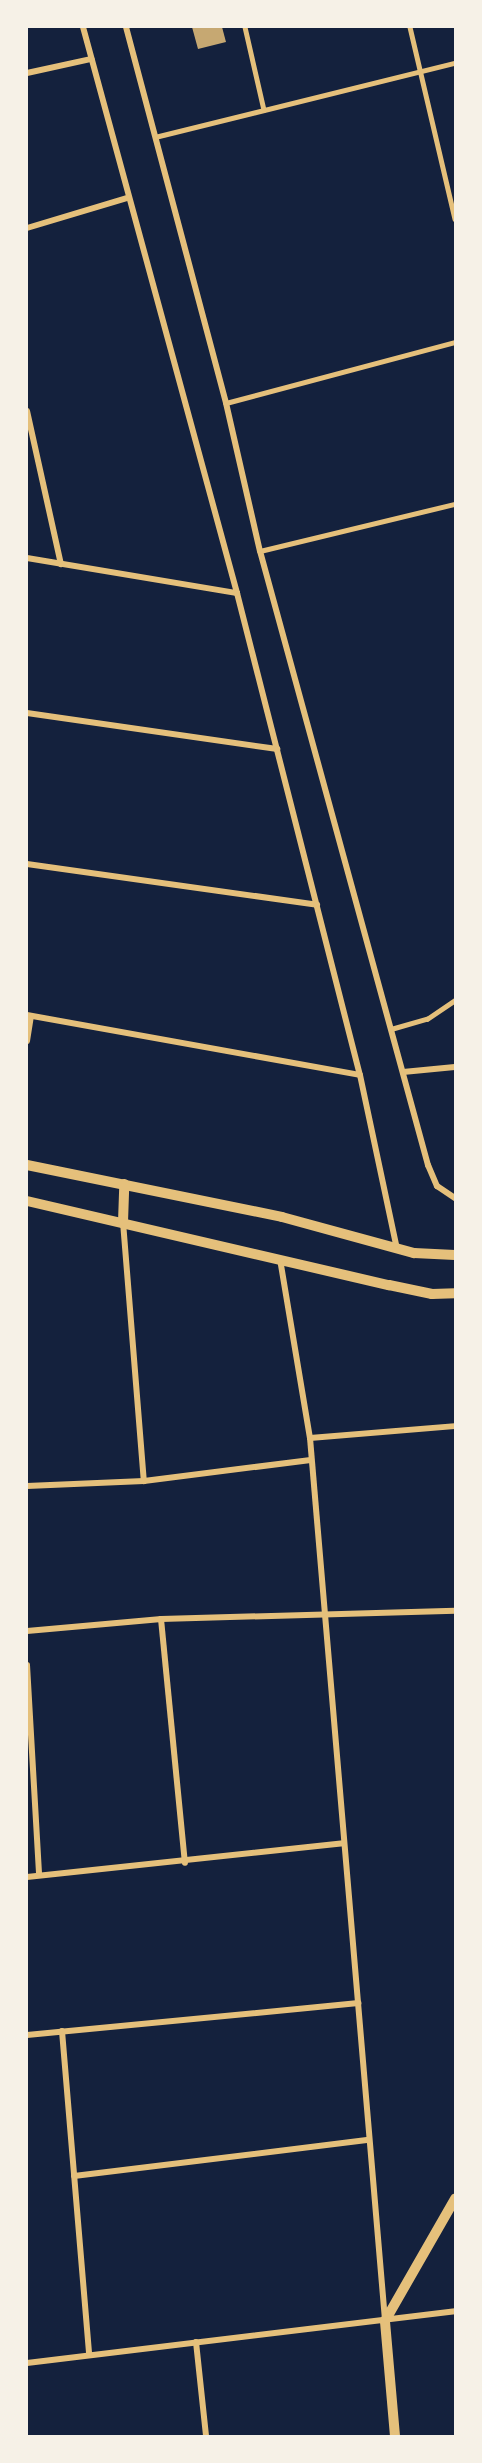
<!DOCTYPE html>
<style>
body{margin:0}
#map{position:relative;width:482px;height:2463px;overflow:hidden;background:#14213d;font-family:Karla,sans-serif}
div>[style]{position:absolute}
.building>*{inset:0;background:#c6a872}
.service>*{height:4.5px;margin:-2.25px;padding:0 2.25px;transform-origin:2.25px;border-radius:2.25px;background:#e5c07b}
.minor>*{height:6px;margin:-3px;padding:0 3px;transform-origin:3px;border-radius:3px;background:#e5c07b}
.tertiary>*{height:10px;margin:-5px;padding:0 5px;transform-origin:5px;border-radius:5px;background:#e5c07b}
span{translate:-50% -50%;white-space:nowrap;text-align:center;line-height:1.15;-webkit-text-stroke:5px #f6f1e7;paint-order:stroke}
.frame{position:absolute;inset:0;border:28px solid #f6f1e7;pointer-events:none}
</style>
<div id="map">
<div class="building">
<i style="clip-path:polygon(192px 27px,222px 27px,226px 42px,198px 49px)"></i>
</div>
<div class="service">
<i style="left:245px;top:27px;width:85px;rotate:77.1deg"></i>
<i style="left:410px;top:27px;width:197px;rotate:76.8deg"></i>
<i style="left:155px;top:137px;width:309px;rotate:-13.9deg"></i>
<i style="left:226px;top:403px;width:237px;rotate:-14.9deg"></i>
<i style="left:260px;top:551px;width:201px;rotate:-13.6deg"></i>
<i style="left:391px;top:1029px;width:37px;rotate:-16deg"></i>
<i style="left:427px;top:1019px;width:34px;rotate:-34deg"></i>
</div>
<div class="minor">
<i style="left:83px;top:27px;width:587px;rotate:74.78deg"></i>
<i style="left:237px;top:593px;width:497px;rotate:75.7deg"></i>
<i style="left:360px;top:1075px;width:178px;rotate:78deg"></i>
<i style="left:126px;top:27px;width:389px;rotate:75.1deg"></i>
<i style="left:226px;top:403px;width:152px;rotate:77.1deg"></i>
<i style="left:260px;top:551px;width:637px;rotate:74.7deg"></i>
<i style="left:428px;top:1165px;width:23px;rotate:67deg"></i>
<i style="left:437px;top:1186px;width:22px;rotate:34deg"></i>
<i style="left:27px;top:73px;width:66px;rotate:-12.3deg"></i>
<i style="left:27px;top:228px;width:104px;rotate:-16.7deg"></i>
<i style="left:27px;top:411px;width:157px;rotate:77.5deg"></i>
<i style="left:27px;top:558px;width:213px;rotate:9.5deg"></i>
<i style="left:27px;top:713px;width:253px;rotate:8.2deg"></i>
<i style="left:27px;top:864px;width:293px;rotate:8deg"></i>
<i style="left:27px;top:1015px;width:338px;rotate:10.2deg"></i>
<i style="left:27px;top:1041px;width:25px;rotate:-81deg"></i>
<i style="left:403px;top:1072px;width:52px;rotate:-5.5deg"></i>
<i style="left:123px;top:1222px;width:260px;rotate:85.4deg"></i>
<i style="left:280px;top:1259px;width:181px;rotate:80.5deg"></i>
<i style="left:310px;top:1438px;width:885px;rotate:85.14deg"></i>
<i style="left:310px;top:1438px;width:145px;rotate:-4.7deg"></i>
<i style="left:27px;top:1486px;width:117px;rotate:-2.4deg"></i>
<i style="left:144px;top:1481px;width:168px;rotate:-7.2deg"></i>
<i style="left:161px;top:1619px;width:245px;rotate:84.4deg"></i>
<i style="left:27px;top:1631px;width:135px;rotate:-5.1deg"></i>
<i style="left:161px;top:1619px;width:294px;rotate:-1.6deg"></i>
<i style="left:27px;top:1665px;width:210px;rotate:86.7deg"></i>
<i style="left:27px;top:1877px;width:318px;rotate:-6.1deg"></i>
<i style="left:62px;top:2031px;width:325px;rotate:85.2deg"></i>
<i style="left:27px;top:2035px;width:333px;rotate:-5.5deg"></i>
<i style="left:74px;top:2176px;width:297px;rotate:-7deg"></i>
<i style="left:196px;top:2342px;width:95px;rotate:83.9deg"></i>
<i style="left:27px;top:2363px;width:431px;rotate:-6.9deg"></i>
</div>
<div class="tertiary">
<i style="left:27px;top:1165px;width:260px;rotate:11.5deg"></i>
<i style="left:282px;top:1217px;width:137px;rotate:15.3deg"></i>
<i style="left:414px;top:1253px;width:41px;rotate:2.8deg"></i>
<i style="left:27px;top:1201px;width:372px;rotate:13.1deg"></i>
<i style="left:389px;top:1285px;width:44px;rotate:11.8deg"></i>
<i style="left:432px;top:1294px;width:23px;rotate:-2deg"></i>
<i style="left:123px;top:1222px;width:38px;rotate:-88deg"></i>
<i style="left:395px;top:2436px;width:115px;rotate:-95deg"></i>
<i style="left:385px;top:2321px;width:141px;rotate:-60.2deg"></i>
</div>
<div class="frame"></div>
</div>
